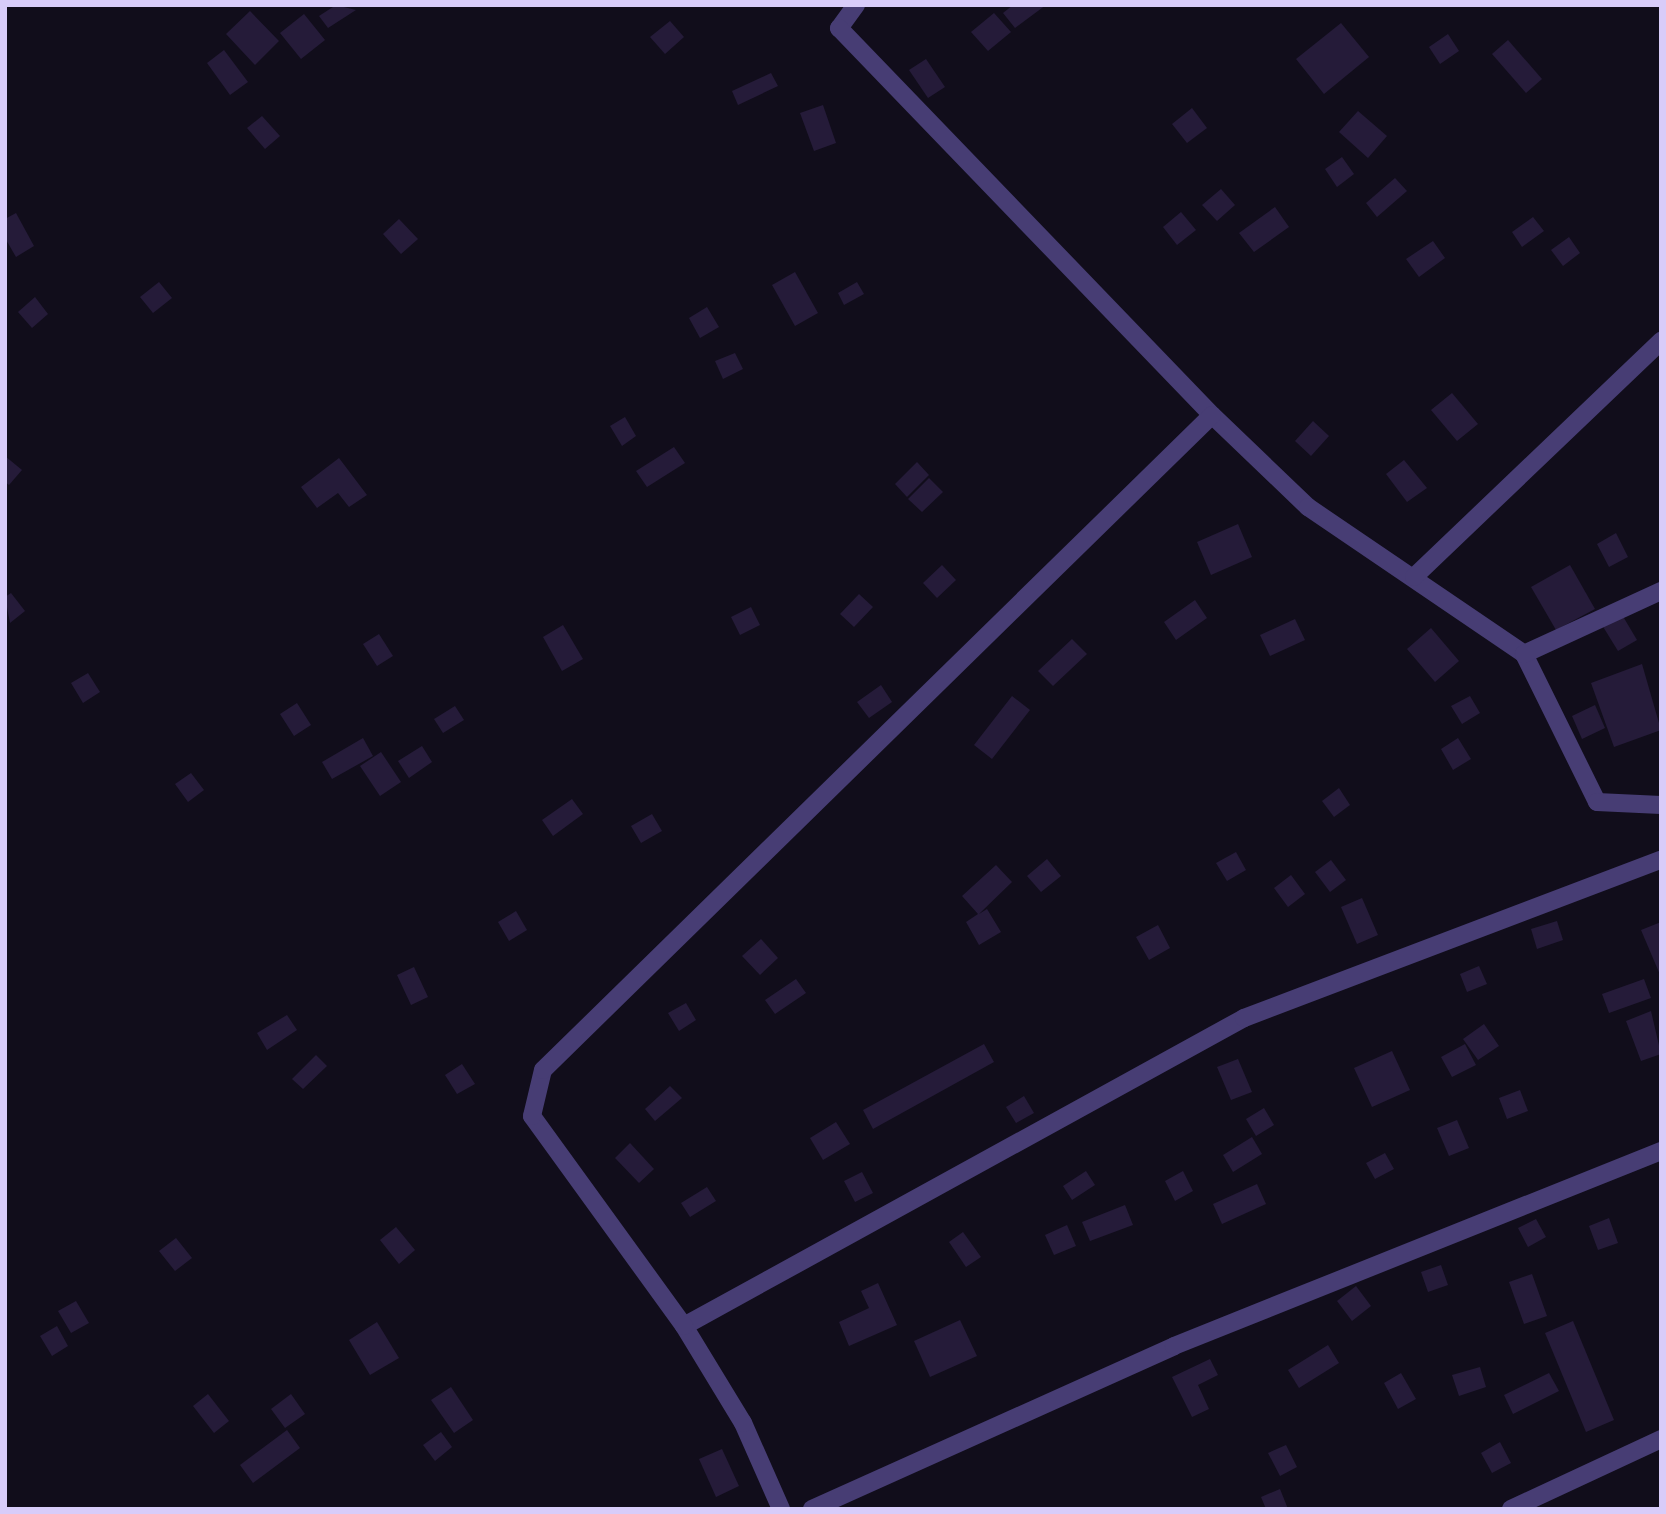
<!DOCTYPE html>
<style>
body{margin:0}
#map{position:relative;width:1666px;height:1514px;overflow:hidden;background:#110d1b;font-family:Quicksand,sans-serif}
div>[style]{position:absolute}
.building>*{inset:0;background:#251b39}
.street>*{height:18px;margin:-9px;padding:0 9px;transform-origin:9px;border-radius:9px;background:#473d74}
span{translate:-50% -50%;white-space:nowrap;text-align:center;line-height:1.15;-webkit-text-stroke:7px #110d1b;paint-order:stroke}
.frame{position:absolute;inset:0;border:7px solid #d8ccf9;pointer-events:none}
</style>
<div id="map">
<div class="building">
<i style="clip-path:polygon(336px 5px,356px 10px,328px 28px,319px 16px)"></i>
<i style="clip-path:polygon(1013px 5px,1046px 5px,1015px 28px,1003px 13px)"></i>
<i style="clip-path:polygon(250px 11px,279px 41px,255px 65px,226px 34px)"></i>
<i style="clip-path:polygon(994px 13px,1011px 32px,988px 51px,971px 32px)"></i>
<i style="clip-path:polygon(304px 14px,325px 40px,301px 59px,280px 33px)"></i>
<i style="clip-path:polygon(670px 21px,684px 37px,665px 54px,650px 37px)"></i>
<i style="clip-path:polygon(1341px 23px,1369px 57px,1324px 94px,1296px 59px)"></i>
<i style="clip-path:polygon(1448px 34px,1459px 51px,1440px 64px,1429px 47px)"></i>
<i style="clip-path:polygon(1508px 40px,1542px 79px,1526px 93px,1492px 54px)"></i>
<i style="clip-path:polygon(224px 50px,248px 82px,230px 95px,207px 63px)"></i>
<i style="clip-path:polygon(926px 59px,945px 87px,928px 98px,909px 70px)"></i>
<i style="clip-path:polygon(771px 73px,778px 86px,738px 105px,732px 91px)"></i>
<i style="clip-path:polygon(823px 105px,836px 143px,814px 151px,800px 113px)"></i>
<i style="clip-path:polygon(1192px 108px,1207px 128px,1187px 143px,1172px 124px)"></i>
<i style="clip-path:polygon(1358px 111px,1387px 136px,1368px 158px,1339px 132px)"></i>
<i style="clip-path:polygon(262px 116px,280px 136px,265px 149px,247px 128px)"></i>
<i style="clip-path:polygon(1342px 157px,1354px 174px,1337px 187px,1325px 169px)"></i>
<i style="clip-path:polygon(1395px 178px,1407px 191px,1377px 217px,1366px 203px)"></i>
<i style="clip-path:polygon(1221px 189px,1235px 205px,1217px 221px,1202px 205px)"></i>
<i style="clip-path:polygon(1275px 207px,1289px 227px,1254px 252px,1239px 233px)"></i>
<i style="clip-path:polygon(1181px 212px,1196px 230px,1177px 245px,1163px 227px)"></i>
<i style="clip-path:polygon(16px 213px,34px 246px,16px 257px,5px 238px,5px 219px)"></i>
<i style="clip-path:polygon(1533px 217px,1544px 231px,1522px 247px,1512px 232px)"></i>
<i style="clip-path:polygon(399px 219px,418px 239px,401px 254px,383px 234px)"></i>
<i style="clip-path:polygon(1569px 237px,1580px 253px,1563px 266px,1551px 250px)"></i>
<i style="clip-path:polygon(1433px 241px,1445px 258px,1419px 277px,1406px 259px)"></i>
<i style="clip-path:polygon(795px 272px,818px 313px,795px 326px,772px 285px)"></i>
<i style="clip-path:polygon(159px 282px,172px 298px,153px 313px,140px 297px)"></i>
<i style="clip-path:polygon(857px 282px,864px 294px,844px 305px,838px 293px)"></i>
<i style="clip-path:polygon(35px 297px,48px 314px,32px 328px,18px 312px)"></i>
<i style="clip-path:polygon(707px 307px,719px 327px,700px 338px,689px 318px)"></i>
<i style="clip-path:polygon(735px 353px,743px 369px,723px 379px,715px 361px)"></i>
<i style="clip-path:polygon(1452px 393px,1478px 424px,1457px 441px,1431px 410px)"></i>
<i style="clip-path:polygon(625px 417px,636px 436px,622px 446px,610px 426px)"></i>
<i style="clip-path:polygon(1313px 421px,1329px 436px,1311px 456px,1295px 441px)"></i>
<i style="clip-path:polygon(674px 447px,685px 463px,647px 487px,636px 471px)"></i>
<i style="clip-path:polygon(5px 456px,22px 470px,9px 485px,5px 482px)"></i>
<i style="clip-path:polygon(339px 458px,367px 495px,349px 507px,338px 493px,317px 508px,301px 487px)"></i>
<i style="clip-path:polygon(1404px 460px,1427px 488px,1407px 502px,1386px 474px)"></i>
<i style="clip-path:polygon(917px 462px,929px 475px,907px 497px,895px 484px)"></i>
<i style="clip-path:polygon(929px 478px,943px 492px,922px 512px,908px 499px)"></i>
<i style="clip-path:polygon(1238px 524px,1252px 557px,1211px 575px,1197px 542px)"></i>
<i style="clip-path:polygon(1616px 533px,1628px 557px,1609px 567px,1597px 544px)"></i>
<i style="clip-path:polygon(942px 565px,956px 580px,937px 598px,923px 583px)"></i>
<i style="clip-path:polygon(1570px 565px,1595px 609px,1556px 630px,1531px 587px)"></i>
<i style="clip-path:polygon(11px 593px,25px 611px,10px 623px,5px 597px)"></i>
<i style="clip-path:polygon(859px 594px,873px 607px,854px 627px,840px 614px)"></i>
<i style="clip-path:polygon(1195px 600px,1207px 618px,1176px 640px,1164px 622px)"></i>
<i style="clip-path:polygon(751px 607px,760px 625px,740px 635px,731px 617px)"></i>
<i style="clip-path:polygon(1621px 613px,1637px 640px,1618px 651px,1602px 625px)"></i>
<i style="clip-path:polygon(1295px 619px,1305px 640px,1270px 656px,1260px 635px)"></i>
<i style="clip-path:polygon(563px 625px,583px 659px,562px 671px,543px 637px)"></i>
<i style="clip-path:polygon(1431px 628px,1459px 661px,1435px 682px,1407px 649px)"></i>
<i style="clip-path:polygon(379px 634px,393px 656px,377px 666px,363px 644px)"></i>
<i style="clip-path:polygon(1072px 639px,1087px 654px,1053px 686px,1038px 671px)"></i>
<i style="clip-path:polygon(1642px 664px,1661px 730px,1614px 747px,1591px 683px)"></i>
<i style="clip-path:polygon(88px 673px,100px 692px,83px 703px,71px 683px)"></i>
<i style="clip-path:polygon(881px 685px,892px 702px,869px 718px,857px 702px)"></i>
<i style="clip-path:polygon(1012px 696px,1030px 710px,992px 759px,974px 745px)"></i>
<i style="clip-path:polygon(1470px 696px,1480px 713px,1462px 724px,1451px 706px)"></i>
<i style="clip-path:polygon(297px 703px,311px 725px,294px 736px,280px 714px)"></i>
<i style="clip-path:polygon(1595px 705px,1605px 728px,1582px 739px,1572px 716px)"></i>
<i style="clip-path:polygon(455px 706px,464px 720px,443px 733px,434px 719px)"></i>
<i style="clip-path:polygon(363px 738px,373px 756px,332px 779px,322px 762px)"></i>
<i style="clip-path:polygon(1458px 738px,1471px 759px,1453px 770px,1441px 749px)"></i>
<i style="clip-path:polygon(422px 746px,432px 762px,409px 778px,398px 761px)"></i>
<i style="clip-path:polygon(381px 752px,401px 782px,380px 796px,360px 766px)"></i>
<i style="clip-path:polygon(191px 773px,204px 790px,188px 802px,175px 784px)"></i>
<i style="clip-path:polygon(1339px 788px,1350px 805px,1334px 817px,1322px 801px)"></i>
<i style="clip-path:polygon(572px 799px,583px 814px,553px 836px,542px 820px)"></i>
<i style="clip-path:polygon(652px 814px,662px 831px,641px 843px,631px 826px)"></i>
<i style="clip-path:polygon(1236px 852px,1246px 870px,1227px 881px,1216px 863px)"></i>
<i style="clip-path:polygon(1047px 859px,1061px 876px,1041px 892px,1027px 876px)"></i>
<i style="clip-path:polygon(1331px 860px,1346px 880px,1330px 892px,1315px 872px)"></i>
<i style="clip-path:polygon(996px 865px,1012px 882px,979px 914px,987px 909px,1001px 932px,979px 945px,966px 922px,978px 914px,962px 896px)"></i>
<i style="clip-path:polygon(1291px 875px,1305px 894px,1288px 907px,1274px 888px)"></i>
<i style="clip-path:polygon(1362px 898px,1378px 935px,1357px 944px,1341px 907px)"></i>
<i style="clip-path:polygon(516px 911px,527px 930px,509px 941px,498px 922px)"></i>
<i style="clip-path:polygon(1557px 921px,1563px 940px,1537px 949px,1531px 929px)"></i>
<i style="clip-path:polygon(1661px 922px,1661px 977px,1641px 930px)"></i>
<i style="clip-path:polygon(1158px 925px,1170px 948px,1149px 960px,1136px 937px)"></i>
<i style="clip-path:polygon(761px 939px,778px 958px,760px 975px,742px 956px)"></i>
<i style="clip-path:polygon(1479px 966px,1487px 984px,1467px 992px,1460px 974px)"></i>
<i style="clip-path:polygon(414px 967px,428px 997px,411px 1005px,397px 975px)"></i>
<i style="clip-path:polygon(796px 979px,806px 993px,775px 1014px,765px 1000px)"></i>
<i style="clip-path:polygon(1644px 979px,1651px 998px,1609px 1013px,1602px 994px)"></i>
<i style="clip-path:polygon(686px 1003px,696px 1020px,679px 1031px,668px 1013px)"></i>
<i style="clip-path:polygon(1651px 1011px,1661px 1054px,1641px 1061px,1626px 1021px)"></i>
<i style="clip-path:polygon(287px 1015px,297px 1030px,267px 1050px,257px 1033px)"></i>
<i style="clip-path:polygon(1484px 1024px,1499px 1046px,1478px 1060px,1463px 1039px)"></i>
<i style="clip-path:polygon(984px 1044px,994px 1062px,873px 1129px,863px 1110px)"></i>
<i style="clip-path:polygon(1465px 1044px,1476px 1065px,1452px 1077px,1441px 1057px)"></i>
<i style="clip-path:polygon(1392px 1051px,1410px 1090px,1372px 1107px,1354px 1068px)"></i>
<i style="clip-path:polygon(316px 1055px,327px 1066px,303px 1089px,292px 1079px)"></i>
<i style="clip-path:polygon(1238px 1059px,1252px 1092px,1231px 1100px,1217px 1067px)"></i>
<i style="clip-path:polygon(462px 1064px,475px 1084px,457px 1094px,445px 1075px)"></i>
<i style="clip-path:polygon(670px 1086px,682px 1098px,655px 1121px,645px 1109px)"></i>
<i style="clip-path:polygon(1520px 1090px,1528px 1111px,1507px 1119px,1499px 1098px)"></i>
<i style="clip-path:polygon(1024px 1096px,1034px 1113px,1016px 1123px,1006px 1107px)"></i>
<i style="clip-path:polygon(1264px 1108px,1274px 1125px,1256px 1136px,1246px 1119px)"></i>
<i style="clip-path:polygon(1457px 1120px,1469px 1148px,1449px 1156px,1437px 1128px)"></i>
<i style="clip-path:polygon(836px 1122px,850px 1144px,823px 1160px,810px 1138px)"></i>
<i style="clip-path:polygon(1252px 1137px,1262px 1154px,1233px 1172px,1223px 1155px)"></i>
<i style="clip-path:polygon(630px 1143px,654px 1169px,639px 1183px,615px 1158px)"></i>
<i style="clip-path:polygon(1385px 1153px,1394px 1169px,1375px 1179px,1366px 1163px)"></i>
<i style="clip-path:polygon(1086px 1171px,1095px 1185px,1072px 1200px,1063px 1186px)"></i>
<i style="clip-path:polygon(1183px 1171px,1193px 1191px,1175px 1201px,1165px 1181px)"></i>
<i style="clip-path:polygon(862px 1172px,873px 1193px,855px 1202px,844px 1181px)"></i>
<i style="clip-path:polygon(1257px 1184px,1266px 1204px,1222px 1224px,1213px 1204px)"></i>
<i style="clip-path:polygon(707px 1187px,716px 1201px,690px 1217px,681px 1203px)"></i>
<i style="clip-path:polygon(1125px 1205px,1133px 1225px,1090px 1241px,1082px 1222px)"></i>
<i style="clip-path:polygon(1609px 1218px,1618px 1243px,1598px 1250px,1589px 1226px)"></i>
<i style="clip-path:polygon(1536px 1219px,1546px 1237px,1528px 1247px,1518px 1228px)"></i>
<i style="clip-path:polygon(1067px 1225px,1076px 1246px,1054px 1255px,1045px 1235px)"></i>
<i style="clip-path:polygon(396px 1227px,415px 1250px,399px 1264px,380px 1240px)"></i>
<i style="clip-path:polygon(963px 1232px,981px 1257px,966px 1267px,949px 1242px)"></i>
<i style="clip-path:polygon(176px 1238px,192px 1258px,175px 1271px,159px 1251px)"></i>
<i style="clip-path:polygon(1441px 1265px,1448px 1285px,1428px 1292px,1421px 1272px)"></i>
<i style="clip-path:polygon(1532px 1274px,1547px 1316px,1524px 1324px,1509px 1282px)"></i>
<i style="clip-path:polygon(878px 1283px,897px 1325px,849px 1346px,839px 1322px,869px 1308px,861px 1291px)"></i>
<i style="clip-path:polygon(1356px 1286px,1371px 1306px,1352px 1321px,1337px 1301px)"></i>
<i style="clip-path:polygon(76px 1301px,89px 1323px,71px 1333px,58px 1311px)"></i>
<i style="clip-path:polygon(960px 1320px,977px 1356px,930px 1377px,914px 1341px)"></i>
<i style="clip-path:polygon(1573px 1321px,1614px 1420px,1586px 1432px,1545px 1333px)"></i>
<i style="clip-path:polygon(377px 1322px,399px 1358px,370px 1375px,349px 1340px)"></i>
<i style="clip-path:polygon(57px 1326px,68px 1346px,52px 1356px,40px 1336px)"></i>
<i style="clip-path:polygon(1328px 1345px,1339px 1363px,1299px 1388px,1288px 1370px)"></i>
<i style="clip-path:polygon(1210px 1359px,1218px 1375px,1198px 1385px,1209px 1409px,1192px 1417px,1172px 1377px)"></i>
<i style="clip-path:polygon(1480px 1367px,1486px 1387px,1459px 1396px,1452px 1375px)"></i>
<i style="clip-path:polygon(1401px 1373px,1416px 1399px,1398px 1409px,1384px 1383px)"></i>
<i style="clip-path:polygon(1549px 1373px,1559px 1391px,1513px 1414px,1504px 1395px)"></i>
<i style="clip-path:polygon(451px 1387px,473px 1420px,454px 1433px,431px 1400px)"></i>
<i style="clip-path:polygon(208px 1394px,229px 1421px,214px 1433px,193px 1406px)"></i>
<i style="clip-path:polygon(291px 1394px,305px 1414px,285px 1428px,271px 1409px)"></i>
<i style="clip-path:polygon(287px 1430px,300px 1448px,253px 1483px,240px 1465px)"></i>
<i style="clip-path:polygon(441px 1432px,452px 1447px,435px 1461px,423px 1445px)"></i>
<i style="clip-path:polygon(1500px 1442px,1511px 1463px,1492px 1473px,1481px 1453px)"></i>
<i style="clip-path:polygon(1286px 1445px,1297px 1467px,1280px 1476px,1268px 1453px)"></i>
<i style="clip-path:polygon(722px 1449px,739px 1486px,716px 1497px,699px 1459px)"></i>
<i style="clip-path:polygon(1280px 1489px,1288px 1509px,1266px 1509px,1261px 1497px)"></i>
</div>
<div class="street">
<i style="left:856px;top:5px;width:29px;rotate:126deg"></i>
<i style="left:839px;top:28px;width:537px;rotate:46.06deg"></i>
<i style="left:1212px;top:415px;width:133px;rotate:43.8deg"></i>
<i style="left:1308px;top:507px;width:261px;rotate:34.2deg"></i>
<i style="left:1524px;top:654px;width:165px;rotate:63.7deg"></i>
<i style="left:1597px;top:802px;width:64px;rotate:2.7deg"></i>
<i style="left:1414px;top:577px;width:342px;rotate:-43.7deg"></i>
<i style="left:1524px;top:654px;width:151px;rotate:-24.7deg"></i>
<i style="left:684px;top:1326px;width:639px;rotate:-28.81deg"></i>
<i style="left:1244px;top:1018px;width:446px;rotate:-20.8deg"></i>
<i style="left:781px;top:1509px;width:94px;rotate:-113.8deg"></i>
<i style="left:743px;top:1423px;width:114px;rotate:-121.3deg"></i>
<i style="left:684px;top:1326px;width:259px;rotate:-125.9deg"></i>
<i style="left:532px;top:1116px;width:47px;rotate:-76.6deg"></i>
<i style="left:543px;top:1070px;width:936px;rotate:-44.39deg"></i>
<i style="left:812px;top:1509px;width:397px;rotate:-24.2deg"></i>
<i style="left:1174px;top:1346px;width:525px;rotate:-21.82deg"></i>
<i style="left:1511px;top:1509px;width:166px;rotate:-25deg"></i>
</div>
<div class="frame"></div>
</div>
